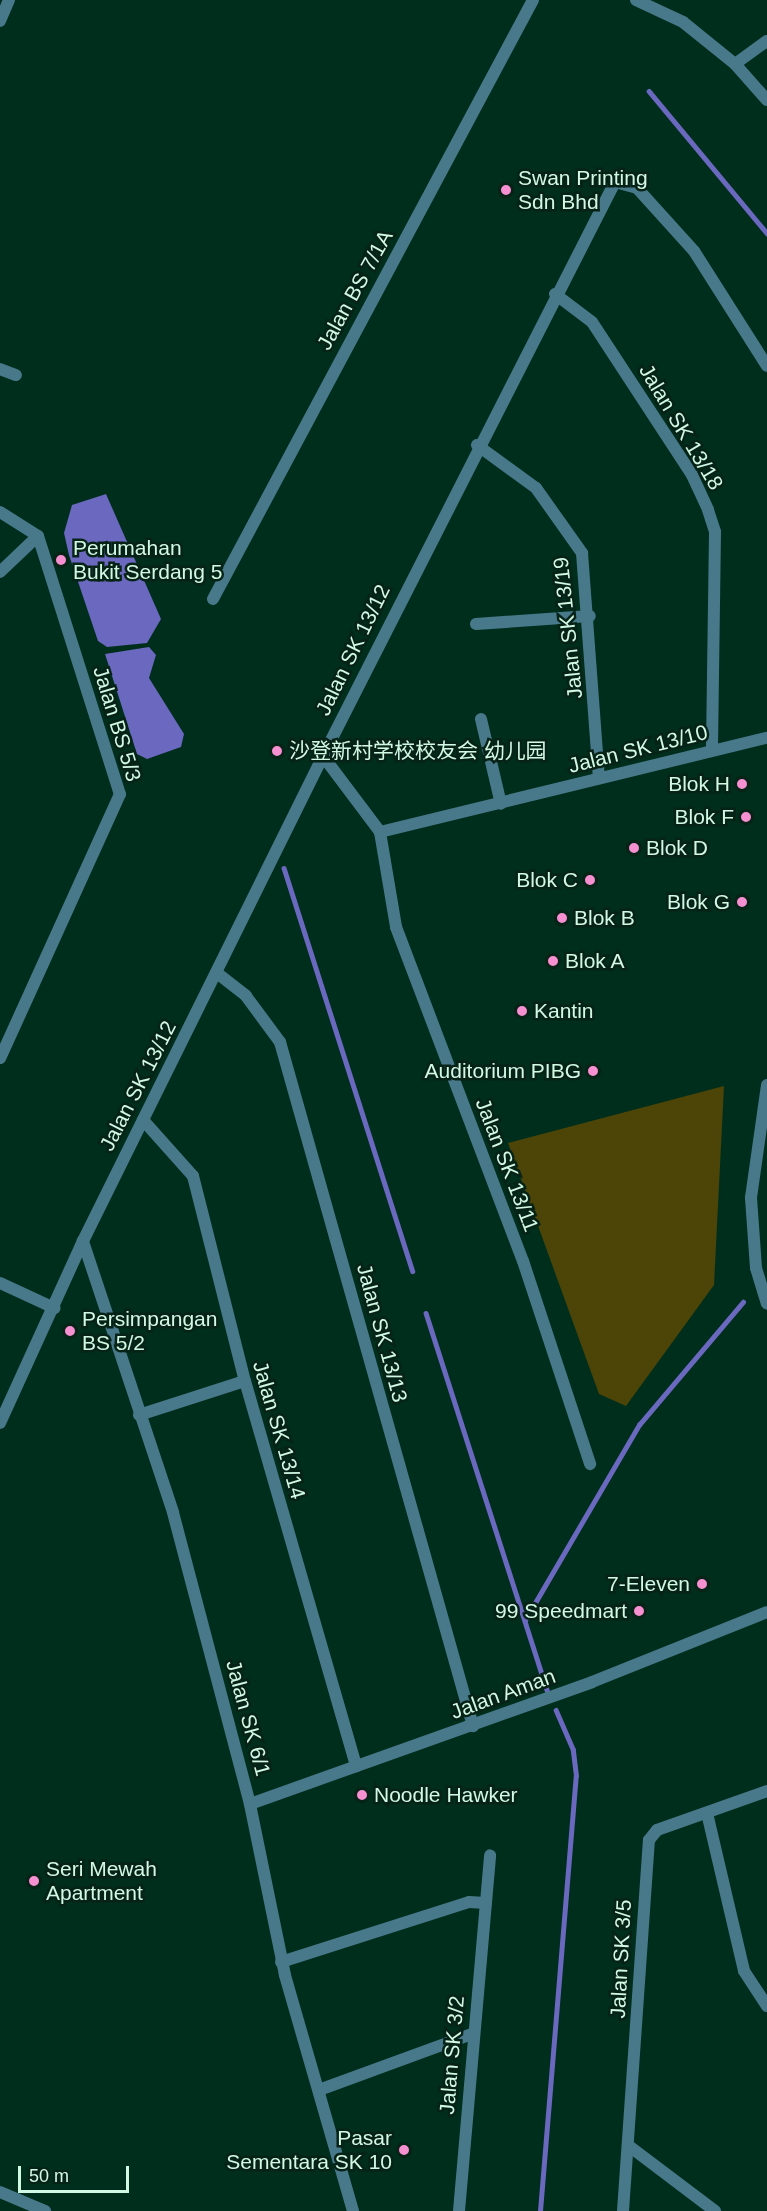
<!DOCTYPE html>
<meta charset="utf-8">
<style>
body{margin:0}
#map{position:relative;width:767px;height:2211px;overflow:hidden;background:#002e1c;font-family:Helvetica,"Noto Sans SC",sans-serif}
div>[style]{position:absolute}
.green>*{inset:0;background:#4c4507}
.water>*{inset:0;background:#6a68bf}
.stream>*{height:4.5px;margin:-2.25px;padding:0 2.25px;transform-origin:2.25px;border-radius:2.25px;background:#6a68bf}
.minor>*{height:12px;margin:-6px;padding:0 6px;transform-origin:6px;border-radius:6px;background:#48798a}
.tertiary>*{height:12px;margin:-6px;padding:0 6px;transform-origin:6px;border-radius:6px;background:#48798a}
.dots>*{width:16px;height:16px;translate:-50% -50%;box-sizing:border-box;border:3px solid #072216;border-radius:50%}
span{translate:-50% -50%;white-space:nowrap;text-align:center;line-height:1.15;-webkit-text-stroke:5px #072216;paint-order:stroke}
.poi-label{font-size:21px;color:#d1f9e4}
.left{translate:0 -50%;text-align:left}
.right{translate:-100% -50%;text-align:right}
.street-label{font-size:21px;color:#d1f9e4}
.scale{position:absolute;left:18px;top:2166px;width:111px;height:27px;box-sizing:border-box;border:3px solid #d1f9e4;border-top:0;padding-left:8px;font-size:18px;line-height:21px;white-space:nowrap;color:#d1f9e4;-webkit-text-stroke:4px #072216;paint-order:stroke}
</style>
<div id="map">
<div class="green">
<i style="clip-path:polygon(724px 1086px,714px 1285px,626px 1406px,599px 1394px,508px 1143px)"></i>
</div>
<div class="water">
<i style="clip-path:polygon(106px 494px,161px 619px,147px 643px,107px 647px,98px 641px,69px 555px,64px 533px,72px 505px)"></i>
<i style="clip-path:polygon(149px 647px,156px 655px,149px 678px,184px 734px,181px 747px,147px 759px,137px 754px,105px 654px)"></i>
</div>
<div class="stream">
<i style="left:649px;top:91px;width:185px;rotate:50.3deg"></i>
<i style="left:284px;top:868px;width:423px;rotate:72.3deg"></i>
<i style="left:426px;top:1313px;width:396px;rotate:72.2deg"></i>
<i style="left:525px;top:1620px;width:226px;rotate:-59.7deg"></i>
<i style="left:639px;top:1425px;width:161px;rotate:-49.8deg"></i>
<i style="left:540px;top:2211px;width:436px;rotate:-85.3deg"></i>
<i style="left:576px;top:1776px;width:26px;rotate:-97deg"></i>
<i style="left:573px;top:1750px;width:43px;rotate:-113.6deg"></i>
</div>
<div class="minor">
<i style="left:636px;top:0;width:52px;rotate:25.1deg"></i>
<i style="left:683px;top:22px;width:67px;rotate:38.9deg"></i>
<i style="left:735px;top:64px;width:48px;rotate:48.4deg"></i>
<i style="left:0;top:21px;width:23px;rotate:-67deg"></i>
<i style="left:735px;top:64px;width:39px;rotate:-36deg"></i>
<i style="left:555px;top:294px;width:46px;rotate:37.1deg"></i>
<i style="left:592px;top:322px;width:183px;rotate:56.8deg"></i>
<i style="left:692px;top:475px;width:38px;rotate:65deg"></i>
<i style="left:708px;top:510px;width:23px;rotate:72deg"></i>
<i style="left:715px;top:532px;width:218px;rotate:90.8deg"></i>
<i style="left:0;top:369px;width:17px;rotate:21deg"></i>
<i style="left:477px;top:445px;width:73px;rotate:36.1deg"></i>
<i style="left:536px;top:488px;width:80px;rotate:54.7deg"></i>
<i style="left:582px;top:553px;width:226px;rotate:85.7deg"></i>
<i style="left:0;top:512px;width:45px;rotate:32.3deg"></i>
<i style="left:38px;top:536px;width:271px;rotate:72.4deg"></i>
<i style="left:120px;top:794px;width:290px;rotate:114.4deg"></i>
<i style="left:0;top:572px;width:52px;rotate:-43.5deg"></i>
<i style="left:213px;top:599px;width:679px;rotate:-61.89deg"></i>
<i style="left:476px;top:624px;width:114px;rotate:-4deg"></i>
<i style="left:481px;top:719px;width:87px;rotate:76.8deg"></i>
<i style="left:323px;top:756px;width:644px;rotate:-63.04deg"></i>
<i style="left:615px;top:182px;width:23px;rotate:15deg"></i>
<i style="left:637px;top:188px;width:85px;rotate:47.9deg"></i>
<i style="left:694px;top:251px;width:136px;rotate:57.6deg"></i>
<i style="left:380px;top:832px;width:96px;rotate:80.4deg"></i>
<i style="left:396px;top:927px;width:357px;rotate:69.2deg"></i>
<i style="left:523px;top:1261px;width:214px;rotate:71.7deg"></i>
<i style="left:217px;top:973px;width:37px;rotate:38deg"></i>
<i style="left:246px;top:996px;width:57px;rotate:53.5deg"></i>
<i style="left:280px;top:1042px;width:711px;rotate:74.24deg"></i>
<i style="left:143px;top:1120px;width:75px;rotate:48.2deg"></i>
<i style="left:193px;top:1176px;width:211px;rotate:75.8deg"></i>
<i style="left:245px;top:1381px;width:401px;rotate:73.9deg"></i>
<i style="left:0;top:1283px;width:60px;rotate:24.8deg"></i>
<i style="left:139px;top:1415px;width:111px;rotate:-17.8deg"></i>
<i style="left:0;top:1423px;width:200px;rotate:-65.5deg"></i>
<i style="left:707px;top:1813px;width:162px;rotate:76.8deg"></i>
<i style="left:744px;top:1971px;width:42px;rotate:56.7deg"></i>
<i style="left:281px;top:1962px;width:197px;rotate:-17.7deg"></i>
<i style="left:469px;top:1902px;width:17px;rotate:3deg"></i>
<i style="left:319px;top:2090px;width:163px;rotate:-20.1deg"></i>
<i style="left:629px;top:2146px;width:108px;rotate:37.1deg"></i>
<i style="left:459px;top:2211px;width:357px;rotate:-85deg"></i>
<i style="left:623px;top:2211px;width:372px;rotate:-86deg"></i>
<i style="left:649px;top:1840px;width:13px;rotate:-51deg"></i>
<i style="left:657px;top:1830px;width:117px;rotate:-19.5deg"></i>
</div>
<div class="tertiary">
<i style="left:767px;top:1085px;width:114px;rotate:98.1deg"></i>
<i style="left:751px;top:1198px;width:70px;rotate:85.9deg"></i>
<i style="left:756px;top:1268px;width:37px;rotate:73deg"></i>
<i style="left:250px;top:1804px;width:363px;rotate:-19.6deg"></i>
<i style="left:592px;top:1682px;width:188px;rotate:-21.8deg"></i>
<i style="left:0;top:2192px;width:49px;rotate:22.9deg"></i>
<i style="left:353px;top:2211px;width:246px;rotate:-106.1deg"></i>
<i style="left:285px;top:1975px;width:175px;rotate:-101.6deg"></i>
<i style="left:250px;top:1804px;width:302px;rotate:-104.8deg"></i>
<i style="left:173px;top:1512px;width:286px;rotate:-108.4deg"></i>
<i style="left:83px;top:1241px;width:541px;rotate:-63.67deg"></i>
<i style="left:323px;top:756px;width:95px;rotate:53.1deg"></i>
<i style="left:380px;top:832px;width:398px;rotate:-13.7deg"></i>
</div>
<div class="dots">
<i style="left:506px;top:190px;background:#f690d1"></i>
<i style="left:61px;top:560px;background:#f690d1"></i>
<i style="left:277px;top:751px;background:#f690d1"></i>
<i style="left:742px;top:784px;background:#f690d1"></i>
<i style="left:746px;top:817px;background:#f690d1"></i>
<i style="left:634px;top:848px;background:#f690d1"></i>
<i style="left:590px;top:880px;background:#f690d1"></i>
<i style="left:742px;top:902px;background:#f690d1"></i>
<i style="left:562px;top:918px;background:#f690d1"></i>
<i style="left:553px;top:961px;background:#f690d1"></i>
<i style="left:522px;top:1011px;background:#f690d1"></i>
<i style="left:593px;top:1071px;background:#f690d1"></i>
<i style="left:70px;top:1331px;background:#f690d1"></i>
<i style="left:702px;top:1584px;background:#f690d1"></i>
<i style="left:639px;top:1611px;background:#f690d1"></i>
<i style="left:362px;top:1795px;background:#f690d1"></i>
<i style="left:34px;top:1881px;background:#f690d1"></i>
<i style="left:404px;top:2150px;background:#f690d1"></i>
</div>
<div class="poi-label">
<span class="left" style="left:518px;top:190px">Swan Printing<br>Sdn Bhd</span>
<span class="left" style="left:73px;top:560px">Perumahan<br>Bukit Serdang 5</span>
<span class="left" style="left:289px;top:751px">沙登新村学校校友会 幼儿园</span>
<span class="right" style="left:730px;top:784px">Blok H</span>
<span class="right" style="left:734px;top:817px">Blok F</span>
<span class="left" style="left:646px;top:848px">Blok D</span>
<span class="right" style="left:578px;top:880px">Blok C</span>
<span class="right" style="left:730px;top:902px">Blok G</span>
<span class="left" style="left:574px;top:918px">Blok B</span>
<span class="left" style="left:565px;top:961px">Blok A</span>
<span class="left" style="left:534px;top:1011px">Kantin</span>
<span class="right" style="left:581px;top:1071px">Auditorium PIBG</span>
<span class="left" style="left:82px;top:1331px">Persimpangan<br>BS 5/2</span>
<span class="right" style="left:690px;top:1584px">7-Eleven</span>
<span class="right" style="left:627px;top:1611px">99 Speedmart</span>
<span class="left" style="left:374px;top:1795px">Noodle Hawker</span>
<span class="left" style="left:46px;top:1881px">Seri Mewah<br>Apartment</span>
<span class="right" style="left:392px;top:2150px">Pasar<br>Sementara SK 10</span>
</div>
<div class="street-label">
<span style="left:355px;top:290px;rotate:-61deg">Jalan BS 7/1A</span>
<span style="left:681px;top:427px;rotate:59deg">Jalan SK 13/18</span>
<span style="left:568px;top:628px;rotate:-96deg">Jalan SK 13/19</span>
<span style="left:353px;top:650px;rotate:-64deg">Jalan SK 13/12</span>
<span style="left:117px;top:724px;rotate:73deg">Jalan BS 5/3</span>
<span style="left:638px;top:749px;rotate:-14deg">Jalan SK 13/10</span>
<span style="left:138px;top:1086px;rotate:-63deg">Jalan SK 13/12</span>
<span style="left:507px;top:1165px;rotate:69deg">Jalan SK 13/11</span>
<span style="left:382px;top:1333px;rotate:75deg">Jalan SK 13/13</span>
<span style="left:279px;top:1430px;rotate:74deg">Jalan SK 13/14</span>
<span style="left:503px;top:1694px;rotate:-20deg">Jalan Aman</span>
<span style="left:248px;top:1718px;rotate:75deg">Jalan SK 6/1</span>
<span style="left:621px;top:1959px;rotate:-87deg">Jalan SK 3/5</span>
<span style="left:452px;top:2055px;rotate:-85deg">Jalan SK 3/2</span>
</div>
<div class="scale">50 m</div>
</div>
